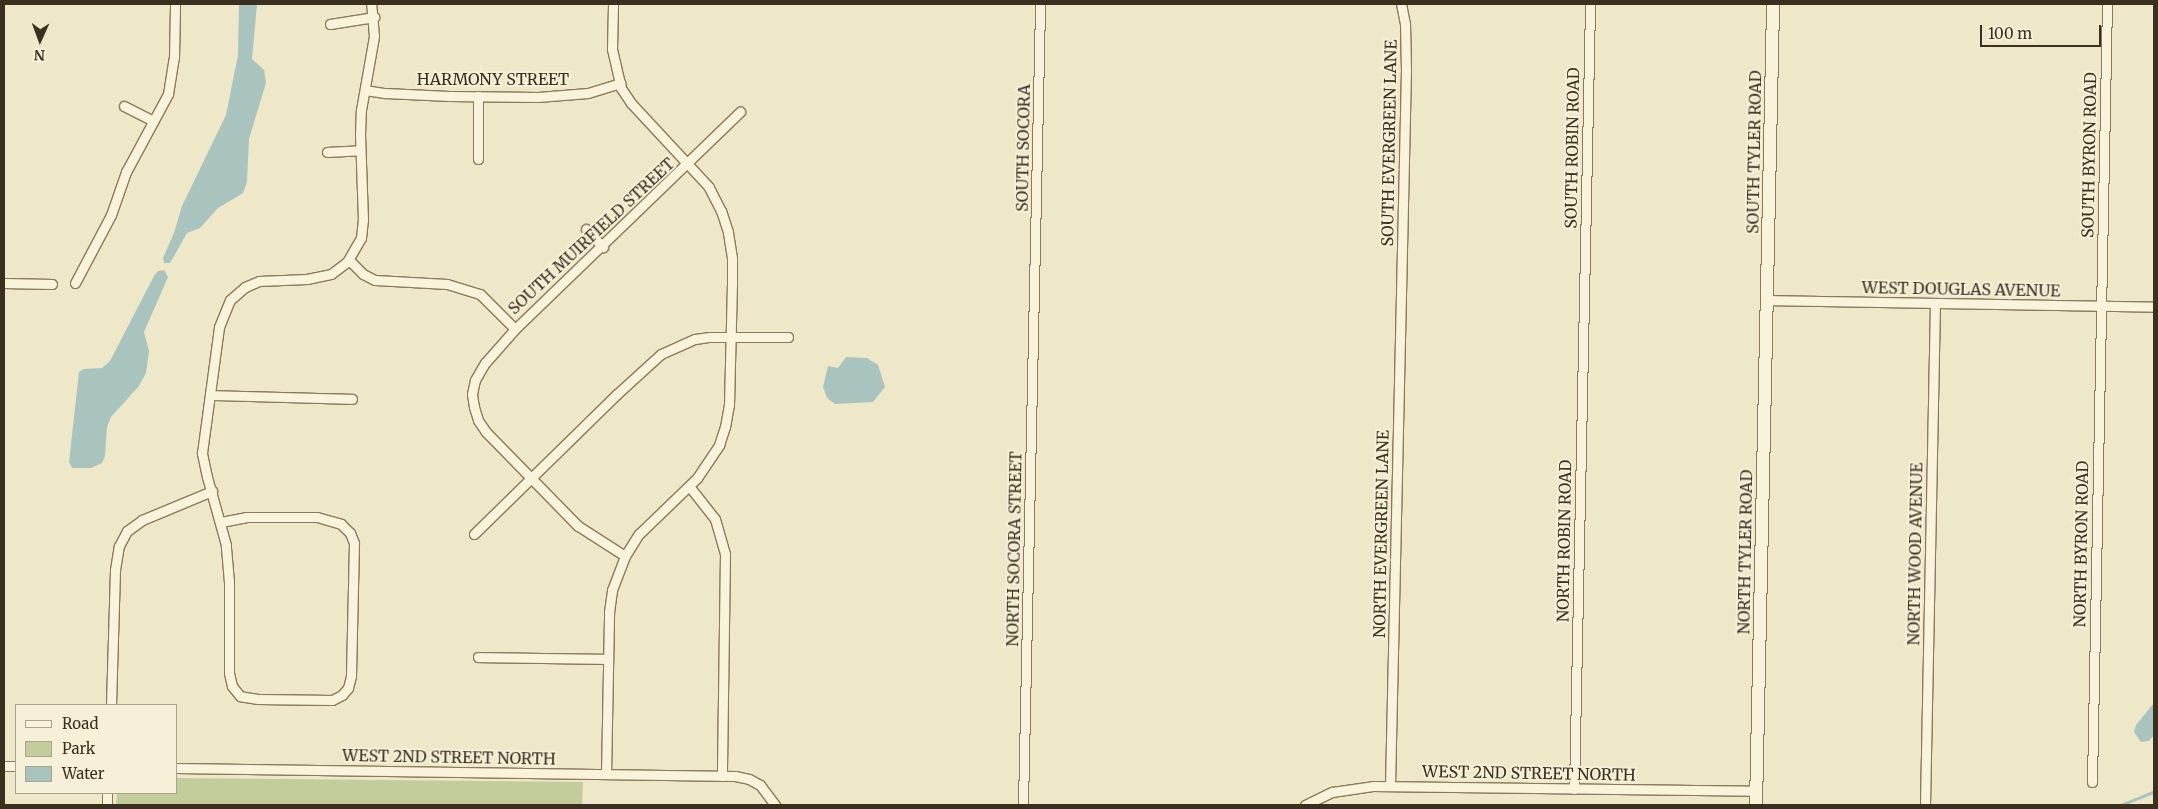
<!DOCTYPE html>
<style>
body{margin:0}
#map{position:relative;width:2158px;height:809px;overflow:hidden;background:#eee7c8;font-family:Merriweather,serif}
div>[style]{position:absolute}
.green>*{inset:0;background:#c2cd9b}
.water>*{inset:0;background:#a9c3be}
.stream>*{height:2.5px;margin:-1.25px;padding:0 1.25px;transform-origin:1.25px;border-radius:1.25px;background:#a9c3be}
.roads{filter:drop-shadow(1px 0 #8b7a5d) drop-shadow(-1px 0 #8b7a5d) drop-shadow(0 1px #8b7a5d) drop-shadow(0 -1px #8b7a5d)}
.street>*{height:9px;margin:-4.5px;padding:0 4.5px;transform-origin:4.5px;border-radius:4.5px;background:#f9f3db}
.secondary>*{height:12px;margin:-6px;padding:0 6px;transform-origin:6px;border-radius:6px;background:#f9f3db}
span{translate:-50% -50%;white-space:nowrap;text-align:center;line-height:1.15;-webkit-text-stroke:4px #f6f0d8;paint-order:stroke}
.street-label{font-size:16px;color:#3b3020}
.frame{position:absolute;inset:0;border:5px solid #3b3020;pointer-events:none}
.legend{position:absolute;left:15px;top:704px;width:162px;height:90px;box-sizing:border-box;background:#f6f0d8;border:1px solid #aba38e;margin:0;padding:6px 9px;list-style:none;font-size:15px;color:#3b3020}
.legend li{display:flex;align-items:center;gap:10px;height:25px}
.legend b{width:25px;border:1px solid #aba38e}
.north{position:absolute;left:15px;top:15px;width:50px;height:50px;-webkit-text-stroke:4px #f6f0d8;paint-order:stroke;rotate:182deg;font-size:14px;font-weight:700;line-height:20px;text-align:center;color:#3b3020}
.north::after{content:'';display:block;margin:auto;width:18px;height:22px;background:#3b3020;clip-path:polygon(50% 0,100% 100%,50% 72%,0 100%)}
.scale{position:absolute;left:1980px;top:25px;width:121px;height:22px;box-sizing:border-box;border:2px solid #3b3020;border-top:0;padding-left:6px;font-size:15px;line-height:18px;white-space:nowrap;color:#3b3020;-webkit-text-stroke:4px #f6f0d8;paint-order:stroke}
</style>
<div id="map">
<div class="green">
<i style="clip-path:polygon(176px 778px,583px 782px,582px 805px,116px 805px,117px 793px,176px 793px)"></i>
</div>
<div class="water">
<i style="clip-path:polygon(239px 4px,257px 4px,252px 59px,264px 70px,266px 83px,249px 139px,247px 182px,243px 193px,218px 208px,200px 228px,187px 233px,170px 263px,164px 263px,163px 258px,174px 233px,182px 206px,226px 115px,238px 55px)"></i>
<i style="clip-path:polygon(164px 270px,168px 277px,144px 332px,149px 351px,146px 373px,139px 386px,111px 417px,107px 427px,105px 456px,102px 463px,91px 468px,72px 468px,69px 462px,79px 372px,84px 369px,102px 368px,110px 361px,154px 276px,158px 271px)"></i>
<i style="clip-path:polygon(846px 357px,867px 358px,878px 365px,885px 387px,873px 402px,835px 404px,827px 398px,823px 387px,828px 366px,838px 368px)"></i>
<i style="clip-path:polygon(2154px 703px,2154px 735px,2149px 741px,2141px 742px,2134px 732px,2136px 725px)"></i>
</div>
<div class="stream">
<i style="left:2121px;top:805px;width:35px;rotate:-22deg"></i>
</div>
<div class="roads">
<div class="street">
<i style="left:330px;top:24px;width:45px;rotate:-9deg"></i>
<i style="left:365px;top:90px;width:20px;rotate:9deg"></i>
<i style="left:385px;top:93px;width:64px;rotate:2.7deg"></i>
<i style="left:449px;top:96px;width:89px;rotate:0.6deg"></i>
<i style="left:538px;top:97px;width:50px;rotate:-4.6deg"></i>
<i style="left:588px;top:93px;width:34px;rotate:-17deg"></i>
<i style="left:124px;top:106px;width:33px;rotate:27deg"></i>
<i style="left:327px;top:152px;width:33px;rotate:-3deg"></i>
<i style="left:478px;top:159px;width:63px;rotate:-90deg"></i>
<i style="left:586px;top:229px;width:25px;rotate:47deg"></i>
<i style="left:349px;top:260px;width:20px;rotate:45deg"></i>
<i style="left:363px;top:274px;width:13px;rotate:27deg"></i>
<i style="left:375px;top:280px;width:72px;rotate:3.2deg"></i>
<i style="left:447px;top:284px;width:34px;rotate:17deg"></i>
<i style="left:480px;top:294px;width:49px;rotate:45deg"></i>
<i style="left:4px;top:283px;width:48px;rotate:1.2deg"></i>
<i style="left:75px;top:283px;width:77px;rotate:-62.1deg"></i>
<i style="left:111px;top:215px;width:46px;rotate:-70.8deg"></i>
<i style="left:126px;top:172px;width:89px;rotate:-61.7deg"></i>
<i style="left:168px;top:94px;width:36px;rotate:-81deg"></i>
<i style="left:174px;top:58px;width:54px;rotate:-88.9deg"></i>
<i style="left:1767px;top:300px;width:387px;rotate:1deg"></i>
<i style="left:210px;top:395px;width:142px;rotate:1.6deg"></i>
<i style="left:689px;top:486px;width:42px;rotate:51.8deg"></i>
<i style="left:715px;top:519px;width:36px;rotate:74deg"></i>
<i style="left:725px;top:554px;width:222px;rotate:90.8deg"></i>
<i style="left:221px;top:522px;width:25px;rotate:-11deg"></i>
<i style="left:246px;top:517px;width:71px"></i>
<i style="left:317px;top:517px;width:25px;rotate:16deg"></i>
<i style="left:341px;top:524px;width:13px;rotate:45deg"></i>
<i style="left:350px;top:533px;width:11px;rotate:68deg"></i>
<i style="left:354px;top:543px;width:133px;rotate:91.3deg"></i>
<i style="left:351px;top:676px;width:12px;rotate:104deg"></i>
<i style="left:348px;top:688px;width:9px;rotate:131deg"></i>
<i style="left:342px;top:695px;width:11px;rotate:153deg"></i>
<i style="left:332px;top:700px;width:74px;rotate:-179.2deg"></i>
<i style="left:258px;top:699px;width:18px;rotate:-171deg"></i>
<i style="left:240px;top:696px;width:13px;rotate:-129deg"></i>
<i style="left:232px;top:686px;width:13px;rotate:-103deg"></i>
<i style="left:229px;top:673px;width:91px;rotate:-90deg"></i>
<i style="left:229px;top:582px;width:37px;rotate:-95deg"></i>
<i style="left:226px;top:545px;width:71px;rotate:-105.6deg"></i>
<i style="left:207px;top:477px;width:25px;rotate:-102deg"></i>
<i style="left:202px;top:453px;width:127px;rotate:-82.3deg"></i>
<i style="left:219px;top:327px;width:29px;rotate:-68deg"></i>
<i style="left:230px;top:300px;width:20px;rotate:-41deg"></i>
<i style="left:245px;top:287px;width:15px;rotate:-23deg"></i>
<i style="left:259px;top:281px;width:48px;rotate:-2.4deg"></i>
<i style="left:307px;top:279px;width:25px;rotate:-12deg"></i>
<i style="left:331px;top:274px;width:20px;rotate:-37deg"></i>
<i style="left:347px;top:262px;width:28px;rotate:-60deg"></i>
<i style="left:361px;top:238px;width:18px;rotate:-84deg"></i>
<i style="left:363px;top:220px;width:85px;rotate:-92deg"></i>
<i style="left:360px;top:135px;width:25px;rotate:-88deg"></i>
<i style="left:361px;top:110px;width:75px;rotate:-80deg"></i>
<i style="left:374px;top:36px;width:32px;rotate:-95deg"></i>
<i style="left:474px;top:534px;width:200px;rotate:-44.4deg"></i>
<i style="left:617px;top:394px;width:59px;rotate:-42.3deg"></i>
<i style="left:661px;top:354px;width:37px;rotate:-24deg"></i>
<i style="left:695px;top:339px;width:15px;rotate:-8deg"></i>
<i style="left:710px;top:337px;width:78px"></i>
<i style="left:625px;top:556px;width:56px;rotate:-147.4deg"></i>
<i style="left:578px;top:526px;width:132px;rotate:-134.4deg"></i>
<i style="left:486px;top:432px;width:14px;rotate:-124deg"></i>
<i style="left:478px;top:420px;width:14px;rotate:-107deg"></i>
<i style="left:474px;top:407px;width:13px;rotate:-99deg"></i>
<i style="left:472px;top:394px;width:14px;rotate:-78deg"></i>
<i style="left:475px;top:380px;width:20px;rotate:-60deg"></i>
<i style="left:485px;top:363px;width:45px;rotate:-48.6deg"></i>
<i style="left:515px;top:329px;width:313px;rotate:-44deg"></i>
<i style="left:478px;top:657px;width:130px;rotate:0.9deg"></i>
<i style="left:111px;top:705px;width:135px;rotate:-88.3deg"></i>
<i style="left:115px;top:570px;width:24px;rotate:-81deg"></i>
<i style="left:119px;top:546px;width:17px;rotate:-62deg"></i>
<i style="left:127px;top:531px;width:19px;rotate:-36deg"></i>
<i style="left:142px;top:520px;width:76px;rotate:-22.5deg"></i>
<i style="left:4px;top:766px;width:12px"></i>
<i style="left:176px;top:768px;width:559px;rotate:0.82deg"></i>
<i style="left:735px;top:776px;width:14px;rotate:12deg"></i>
<i style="left:749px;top:779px;width:13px;rotate:29deg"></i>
<i style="left:760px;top:785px;width:25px;rotate:53deg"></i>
<i style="left:606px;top:774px;width:162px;rotate:-88.9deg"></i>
<i style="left:609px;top:612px;width:22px;rotate:-82deg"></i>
<i style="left:612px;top:590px;width:36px;rotate:-69deg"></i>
<i style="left:625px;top:556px;width:26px;rotate:-58deg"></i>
<i style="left:639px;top:534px;width:81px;rotate:-44deg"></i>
<i style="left:697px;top:478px;width:40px;rotate:-56deg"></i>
<i style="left:719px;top:445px;width:19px;rotate:-72deg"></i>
<i style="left:725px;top:427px;width:22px;rotate:-80deg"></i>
<i style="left:729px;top:405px;width:120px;rotate:-88.6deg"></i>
<i style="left:732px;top:285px;width:27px;rotate:-90deg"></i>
<i style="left:732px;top:258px;width:26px;rotate:-99deg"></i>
<i style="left:728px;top:232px;width:22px;rotate:-108deg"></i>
<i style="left:721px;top:211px;width:27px;rotate:-117deg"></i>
<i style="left:709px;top:187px;width:115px;rotate:-132.9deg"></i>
<i style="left:631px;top:103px;width:18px;rotate:-124deg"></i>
<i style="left:621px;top:88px;width:40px;rotate:-103deg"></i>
<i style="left:612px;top:49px;width:45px;rotate:-88.7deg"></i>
<i style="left:2092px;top:782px;width:778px;rotate:-88.9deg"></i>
<i style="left:1390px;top:786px;width:716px;rotate:-88.72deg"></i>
<i style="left:1406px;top:70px;width:46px;rotate:-91.2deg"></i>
<i style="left:1405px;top:24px;width:20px;rotate:-101deg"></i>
<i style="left:1574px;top:789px;width:785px;rotate:-88.83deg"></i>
<i style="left:107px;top:805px;width:12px;rotate:-90deg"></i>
<i style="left:1023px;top:805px;width:801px;rotate:-88.78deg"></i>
<i style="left:1305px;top:805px;width:30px;rotate:-26deg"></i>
<i style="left:1332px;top:792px;width:41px;rotate:-8.3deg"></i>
<i style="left:1373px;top:786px;width:383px;rotate:0.7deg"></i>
<i style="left:1925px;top:805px;width:502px;rotate:-88.86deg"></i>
</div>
<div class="secondary">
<i style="left:1756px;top:805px;width:801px;rotate:-88.78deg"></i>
</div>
</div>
<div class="street-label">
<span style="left:493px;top:79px">HARMONY STREET</span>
<span style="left:1389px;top:143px;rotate:-89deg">SOUTH EVERGREEN LANE</span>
<span style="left:1023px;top:148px;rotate:-89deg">SOUTH SOCORA</span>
<span style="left:1572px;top:148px;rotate:-89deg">SOUTH ROBIN ROAD</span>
<span style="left:1754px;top:152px;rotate:-89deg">SOUTH TYLER ROAD</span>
<span style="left:2089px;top:155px;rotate:-89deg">SOUTH BYRON ROAD</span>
<span style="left:591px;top:236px;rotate:-43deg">SOUTH MUIRFIELD STREET</span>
<span style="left:1961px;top:289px;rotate:1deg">WEST DOUGLAS AVENUE</span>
<span style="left:1381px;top:534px;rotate:-89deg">NORTH EVERGREEN LANE</span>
<span style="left:1564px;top:541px;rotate:-89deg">NORTH ROBIN ROAD</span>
<span style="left:2081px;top:544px;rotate:-89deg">NORTH BYRON ROAD</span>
<span style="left:1014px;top:549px;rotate:-89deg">NORTH SOCORA STREET</span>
<span style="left:1745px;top:552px;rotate:-89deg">NORTH TYLER ROAD</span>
<span style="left:1915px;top:554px;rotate:-89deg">NORTH WOOD AVENUE</span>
<span style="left:449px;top:757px;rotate:1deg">WEST 2ND STREET NORTH</span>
<span style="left:1529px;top:773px;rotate:1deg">WEST 2ND STREET NORTH</span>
</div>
<div class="frame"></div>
<ul class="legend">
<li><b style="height:6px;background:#f9f3db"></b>Road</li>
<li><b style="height:14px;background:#c2cd9b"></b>Park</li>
<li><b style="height:14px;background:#a9c3be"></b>Water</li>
</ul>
<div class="north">N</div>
<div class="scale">100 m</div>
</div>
